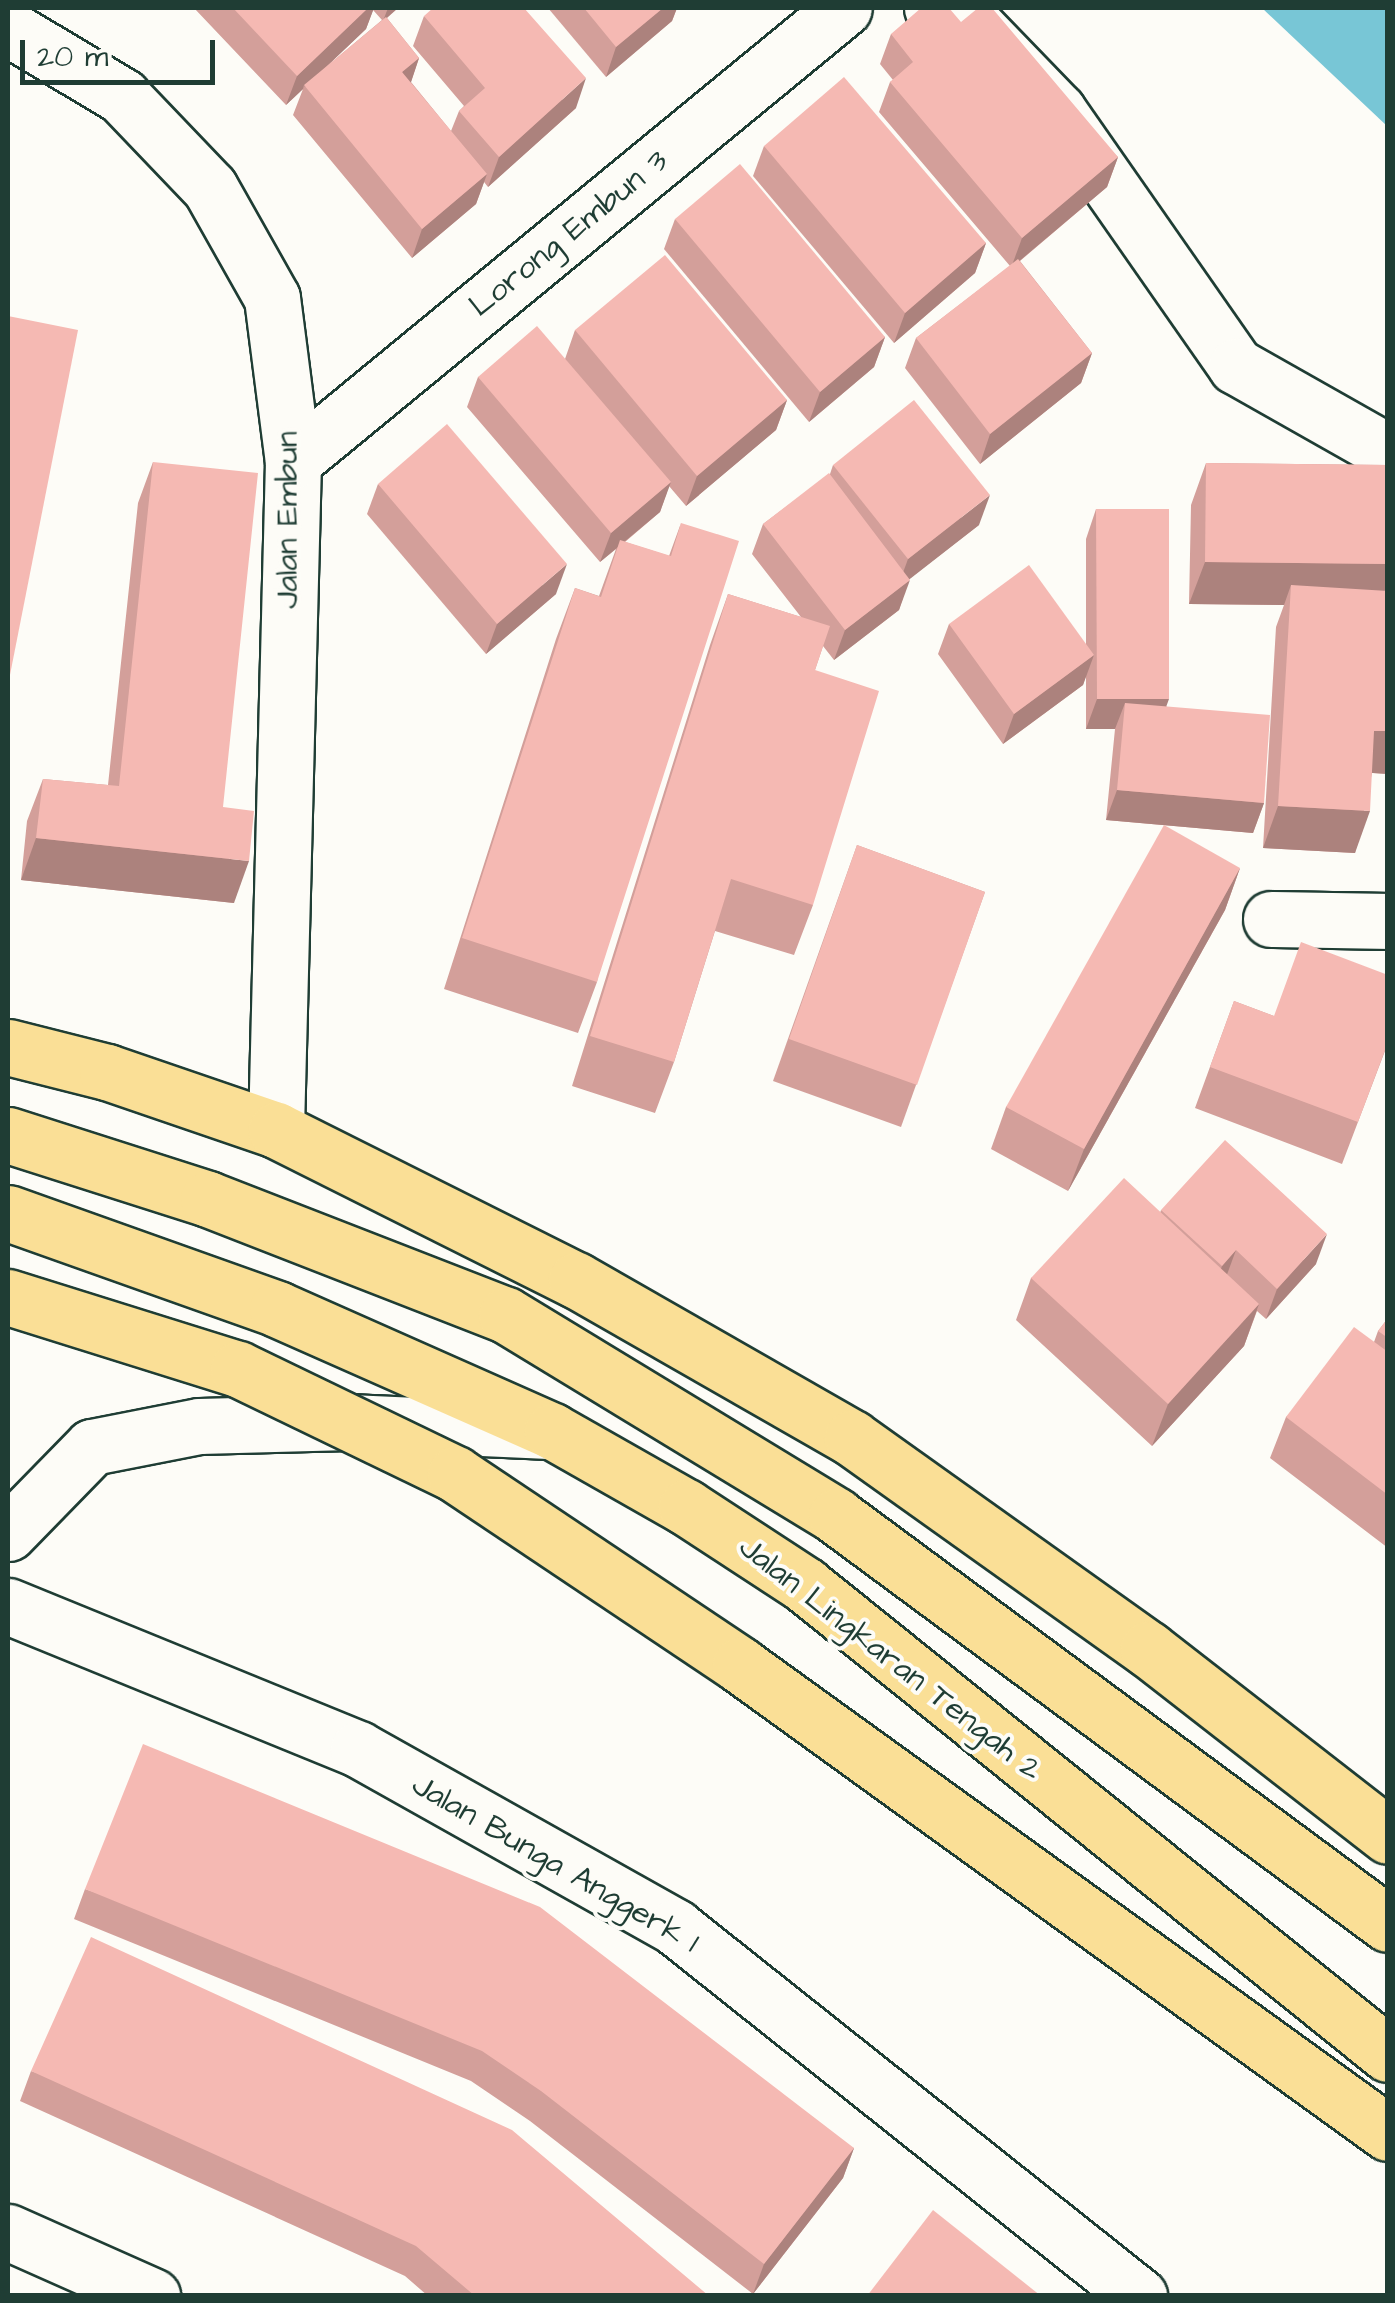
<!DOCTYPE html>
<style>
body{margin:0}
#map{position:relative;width:1395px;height:2303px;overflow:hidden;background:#fdfcf7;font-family:"Architects Daughter",sans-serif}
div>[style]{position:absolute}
.water>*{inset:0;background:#78c6d6}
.roads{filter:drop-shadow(2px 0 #1f3d34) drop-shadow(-2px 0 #1f3d34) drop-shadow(0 2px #1f3d34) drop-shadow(0 -2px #1f3d34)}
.minor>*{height:55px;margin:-27.5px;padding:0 27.5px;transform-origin:27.5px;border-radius:27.5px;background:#fdfcf7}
.trunk>*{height:55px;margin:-27.5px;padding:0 27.5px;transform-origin:27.5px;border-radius:27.5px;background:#fadf96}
.motorway>*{height:55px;margin:-27.5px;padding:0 27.5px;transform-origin:27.5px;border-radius:27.5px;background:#fadf96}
.bridges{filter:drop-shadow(2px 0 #1f3d34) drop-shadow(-2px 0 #1f3d34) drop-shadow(0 2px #1f3d34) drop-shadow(0 -2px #1f3d34)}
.motorway-bridge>*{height:55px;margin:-27.5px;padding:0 27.5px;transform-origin:27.5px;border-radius:27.5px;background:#fadf96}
.wall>*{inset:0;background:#d39f9a}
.shaded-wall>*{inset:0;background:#ac827d}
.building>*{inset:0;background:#f5b9b3}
span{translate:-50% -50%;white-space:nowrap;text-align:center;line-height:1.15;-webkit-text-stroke:8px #fdfcf7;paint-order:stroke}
.street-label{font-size:32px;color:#1f3d34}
.frame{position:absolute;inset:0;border:10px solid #1f3d34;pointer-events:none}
.scale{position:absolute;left:20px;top:40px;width:195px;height:45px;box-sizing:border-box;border:5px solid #1f3d34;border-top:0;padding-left:12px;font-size:30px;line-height:35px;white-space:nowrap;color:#1f3d34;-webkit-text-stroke:8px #fdfcf7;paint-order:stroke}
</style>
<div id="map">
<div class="water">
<i style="clip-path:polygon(1262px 8px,1387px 8px,1387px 126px)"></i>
</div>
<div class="roads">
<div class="minor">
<i style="left:932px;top:8px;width:46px;rotate:21.6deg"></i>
<i style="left:975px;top:25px;width:120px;rotate:46deg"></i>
<i style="left:1058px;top:111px;width:311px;rotate:55.1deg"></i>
<i style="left:1236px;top:366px;width:175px;rotate:29.5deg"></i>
<i style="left:8px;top:28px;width:133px;rotate:30.8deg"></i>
<i style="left:122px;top:96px;width:127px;rotate:46.3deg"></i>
<i style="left:210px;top:188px;width:126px;rotate:60.6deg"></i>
<i style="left:272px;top:298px;width:164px;rotate:82.7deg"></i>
<i style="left:293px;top:461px;width:669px;rotate:91.46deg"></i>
<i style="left:293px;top:461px;width:713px;rotate:-39.43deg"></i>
<i style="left:1271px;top:919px;width:117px;rotate:1deg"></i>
<i style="left:8px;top:1533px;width:120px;rotate:-45.7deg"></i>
<i style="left:92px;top:1447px;width:109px;rotate:-11.1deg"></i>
<i style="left:199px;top:1426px;width:150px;rotate:-1.5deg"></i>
<i style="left:349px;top:1422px;width:200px;rotate:2.6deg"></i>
<i style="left:8px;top:1606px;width:378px;rotate:22.2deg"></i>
<i style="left:358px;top:1749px;width:364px;rotate:29.3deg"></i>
<i style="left:675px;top:1927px;width:593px;rotate:38.49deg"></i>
<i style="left:8px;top:2232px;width:158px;rotate:24deg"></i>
</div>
<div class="trunk">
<i style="left:8px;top:1047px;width:102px;rotate:14.2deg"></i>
<i style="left:107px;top:1072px;width:179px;rotate:18.9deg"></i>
<i style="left:276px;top:1130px;width:335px;rotate:26.6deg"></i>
<i style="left:576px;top:1280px;width:318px;rotate:29.8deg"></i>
<i style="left:852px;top:1438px;width:364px;rotate:35.5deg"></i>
<i style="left:1148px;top:1649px;width:304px;rotate:37.9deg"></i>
<i style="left:8px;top:1213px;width:286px;rotate:19.6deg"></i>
<i style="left:277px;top:1309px;width:301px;rotate:23.9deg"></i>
<i style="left:552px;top:1431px;width:154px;rotate:29.6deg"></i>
<i style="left:686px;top:1507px;width:142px;rotate:33.2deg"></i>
<i style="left:805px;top:1585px;width:748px;rotate:38.82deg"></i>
</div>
<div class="motorway">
<i style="left:8px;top:1135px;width:210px;rotate:17.7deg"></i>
<i style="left:208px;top:1199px;width:320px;rotate:21.3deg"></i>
<i style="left:506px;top:1315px;width:386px;rotate:31.3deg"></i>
<i style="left:836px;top:1516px;width:686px;rotate:36.47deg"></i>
</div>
</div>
<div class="bridges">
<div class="motorway-bridge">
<i style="left:8px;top:1297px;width:241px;rotate:17.4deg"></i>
<i style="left:238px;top:1369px;width:241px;rotate:25.8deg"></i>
<i style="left:455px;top:1474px;width:343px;rotate:33.8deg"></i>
<i style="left:740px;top:1665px;width:799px;rotate:35.84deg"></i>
</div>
</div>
<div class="wall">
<i style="clip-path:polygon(evenodd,194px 8px,398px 8px,387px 18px,419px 58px,411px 82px,451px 131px,459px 111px,464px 106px,413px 46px,424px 16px,576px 108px,488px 187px,484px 182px,476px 204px,412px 258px,293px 115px,303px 89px,286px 105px,194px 8px,373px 10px,382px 20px,326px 67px,366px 29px,373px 10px)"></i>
<i style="clip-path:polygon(548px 8px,677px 8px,672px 21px,606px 77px)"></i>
<i style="clip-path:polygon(961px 22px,1118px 157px,1107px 187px,1020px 261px,1092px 353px,1081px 383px,980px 464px,905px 368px,916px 338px,1010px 266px,879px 112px,890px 82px,893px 80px,880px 64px,891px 34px)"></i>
<i style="clip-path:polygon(764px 146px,986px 243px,975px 273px,894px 343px,753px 176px)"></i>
<i style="clip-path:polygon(675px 219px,885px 337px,874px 367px,809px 422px,664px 249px)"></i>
<i style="clip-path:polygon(575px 330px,787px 400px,776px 430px,686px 506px,669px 486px,660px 512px,625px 542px,669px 556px,681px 523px,597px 982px,578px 1033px,444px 989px,556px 639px,575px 588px,599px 596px,616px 549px,600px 562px,467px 407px,478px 377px,565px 359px)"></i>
<i style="clip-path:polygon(153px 462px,223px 807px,234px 903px,21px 880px,27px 821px,43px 779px,108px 785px,138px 503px)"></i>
<i style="clip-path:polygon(1206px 463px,1388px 465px,1388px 774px,1372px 773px,1355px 853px,1263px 848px,1276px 627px,1284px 605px,1189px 604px,1191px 505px)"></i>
<i style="clip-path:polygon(833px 465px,979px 525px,909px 579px,899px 610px,834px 660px,823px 646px,815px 670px,813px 905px,794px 955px,715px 931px,674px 1062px,655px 1113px,572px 1086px,710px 645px,728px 594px,801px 617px,752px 554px,763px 524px,830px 474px)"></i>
<i style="clip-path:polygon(378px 484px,556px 594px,486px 654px,367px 514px)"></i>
<i style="clip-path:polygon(1096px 509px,1166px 706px,1264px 803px,1253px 833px,1106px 820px,1115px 729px,1086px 729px,1086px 676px,1083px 685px,1003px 744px,938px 654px,949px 624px,1086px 644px,1086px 539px)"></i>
<i style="clip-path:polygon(857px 845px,985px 892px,901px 1127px,773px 1081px)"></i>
<i style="clip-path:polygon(1240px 868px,1225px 910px,1068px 1191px,991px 1149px,1006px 1107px)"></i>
<i style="clip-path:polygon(1234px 1001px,1274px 1016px,1388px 1043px,1342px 1164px,1195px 1108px)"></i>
<i style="clip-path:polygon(1161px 1210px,1316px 1264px,1266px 1319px,1257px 1311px,1244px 1346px,1152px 1446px,1016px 1320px,1031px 1278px,1160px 1213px)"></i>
<i style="clip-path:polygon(1388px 1318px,1388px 1548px,1270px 1458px,1286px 1417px,1374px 1342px,1378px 1331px)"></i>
<i style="clip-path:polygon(85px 1889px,854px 2148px,843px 2178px,753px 2294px,530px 2121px,471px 2081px,74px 1919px)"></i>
<i style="clip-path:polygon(31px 2071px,709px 2296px,428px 2296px,405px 2276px,20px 2101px)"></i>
</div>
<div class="shaded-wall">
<i style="clip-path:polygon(368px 8px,374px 8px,366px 29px,305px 87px,304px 85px,303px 89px,286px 105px,297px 76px)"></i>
<i style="clip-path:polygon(388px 8px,398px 8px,383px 21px)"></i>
<i style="clip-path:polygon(663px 8px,677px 8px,672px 21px,606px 77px,616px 47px)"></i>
<i style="clip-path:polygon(419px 58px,409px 88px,402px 72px)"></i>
<i style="clip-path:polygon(586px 78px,576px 108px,488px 187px,499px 157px)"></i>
<i style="clip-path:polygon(1118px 157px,1107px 187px,1011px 268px,1022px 238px)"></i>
<i style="clip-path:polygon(487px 174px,476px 204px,412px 258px,422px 229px)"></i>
<i style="clip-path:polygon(986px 243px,975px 273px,894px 343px,905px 313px)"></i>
<i style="clip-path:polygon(885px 337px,874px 367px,809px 422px,820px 392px)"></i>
<i style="clip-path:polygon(1092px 353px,1081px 383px,980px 464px,990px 434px)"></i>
<i style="clip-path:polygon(787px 400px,776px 430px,686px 506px,697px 476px)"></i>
<i style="clip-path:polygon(671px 482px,660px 512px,600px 562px,611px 533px)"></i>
<i style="clip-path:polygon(990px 495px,979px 525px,897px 589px,908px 559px)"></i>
<i style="clip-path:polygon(1205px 562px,1388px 564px,1388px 582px,1379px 606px,1291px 585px,1284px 605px,1189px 604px)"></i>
<i style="clip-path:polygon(567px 564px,556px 594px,486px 654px,497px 624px)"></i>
<i style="clip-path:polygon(910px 580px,899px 610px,834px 660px,845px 630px)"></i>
<i style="clip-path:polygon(1094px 655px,1083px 685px,1003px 744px,1014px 714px)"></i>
<i style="clip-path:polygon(1097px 699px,1169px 699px,1158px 729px,1125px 703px,1115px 729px,1086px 729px)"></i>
<i style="clip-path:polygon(1374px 731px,1388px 731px,1388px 774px,1359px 772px)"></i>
<i style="clip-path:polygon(1117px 790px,1264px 803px,1253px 833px,1106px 820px)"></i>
<i style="clip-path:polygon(1278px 806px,1370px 811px,1355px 853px,1263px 848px)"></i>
<i style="clip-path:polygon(36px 838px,249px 861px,234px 903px,21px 880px)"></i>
<i style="clip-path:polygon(1240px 868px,1225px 910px,1068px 1191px,1084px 1149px)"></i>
<i style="clip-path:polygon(1327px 1234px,1316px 1264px,1266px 1319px,1277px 1289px)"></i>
<i style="clip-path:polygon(1236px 1250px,1225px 1280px,1211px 1296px,1222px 1266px)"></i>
<i style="clip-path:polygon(1259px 1304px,1244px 1346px,1152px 1446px,1168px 1404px)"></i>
<i style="clip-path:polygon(854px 2148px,843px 2178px,753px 2294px,764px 2264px)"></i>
</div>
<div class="building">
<i style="clip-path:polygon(233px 8px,368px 8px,297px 76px)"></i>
<i style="clip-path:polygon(433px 8px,524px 8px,586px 78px,499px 157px,459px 111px,485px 88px,424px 16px)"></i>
<i style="clip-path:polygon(584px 8px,663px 8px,616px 47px)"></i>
<i style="clip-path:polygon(921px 8px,949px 8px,961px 22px,978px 8px,992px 8px,1118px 157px,1022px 238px,890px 82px,913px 62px,891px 34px)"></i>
<i style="clip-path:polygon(386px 17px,419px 58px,402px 72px,487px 174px,422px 229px,304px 85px)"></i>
<i style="clip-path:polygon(844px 77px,986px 243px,905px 313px,764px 146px)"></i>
<i style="clip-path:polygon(740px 164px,885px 337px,820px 392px,675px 219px)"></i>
<i style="clip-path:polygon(665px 255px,787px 400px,697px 476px,575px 330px)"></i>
<i style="clip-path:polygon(1018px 259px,1092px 353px,990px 434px,916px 338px)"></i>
<i style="clip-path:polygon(8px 316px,78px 330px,8px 685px)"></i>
<i style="clip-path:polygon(537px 326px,671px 482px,611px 533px,478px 377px)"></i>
<i style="clip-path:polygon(914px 400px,990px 495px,908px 559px,833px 465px)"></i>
<i style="clip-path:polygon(447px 424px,567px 564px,497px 624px,378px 484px)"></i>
<i style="clip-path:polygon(153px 462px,258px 473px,223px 807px,254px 811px,249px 861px,36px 838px,43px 779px,119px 786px)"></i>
<i style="clip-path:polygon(1206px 463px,1388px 465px,1388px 564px,1205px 562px)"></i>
<i style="clip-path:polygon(829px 473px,910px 580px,845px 630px,763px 524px)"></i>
<i style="clip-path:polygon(1096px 509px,1169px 509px,1169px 699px,1097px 699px)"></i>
<i style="clip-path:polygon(681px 523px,739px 541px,597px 982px,462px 938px,575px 588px,601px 597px,620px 540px,671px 556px)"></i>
<i style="clip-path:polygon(1029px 565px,1094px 655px,1014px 714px,949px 624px)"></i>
<i style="clip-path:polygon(1291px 585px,1388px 591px,1388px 731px,1374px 731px,1370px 811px,1278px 806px)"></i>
<i style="clip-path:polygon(728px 594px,830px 626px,815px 670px,879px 691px,813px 905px,731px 879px,674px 1062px,590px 1036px)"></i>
<i style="clip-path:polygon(1125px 703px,1270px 715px,1264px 803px,1117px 790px)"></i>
<i style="clip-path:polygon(1164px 825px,1240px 868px,1084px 1149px,1006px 1107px)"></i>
<i style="clip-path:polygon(857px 845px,985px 892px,917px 1085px,789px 1039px)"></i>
<i style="clip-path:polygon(1301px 942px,1388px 975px,1388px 1042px,1358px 1122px,1210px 1067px,1234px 1001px,1274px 1016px)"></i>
<i style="clip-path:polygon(1225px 1140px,1327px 1234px,1277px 1289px,1236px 1250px,1222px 1266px,1161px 1210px)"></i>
<i style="clip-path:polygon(1124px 1178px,1259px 1304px,1168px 1404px,1031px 1278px)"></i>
<i style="clip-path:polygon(1388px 1318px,1388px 1338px,1378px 1331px)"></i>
<i style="clip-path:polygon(1354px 1327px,1388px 1352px,1388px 1495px,1286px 1417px)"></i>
<i style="clip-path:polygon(143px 1744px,540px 1907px,854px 2148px,764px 2264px,541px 2091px,482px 2051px,85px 1889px)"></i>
<i style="clip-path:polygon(91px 1937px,512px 2130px,709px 2296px,475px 2296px,416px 2246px,31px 2071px)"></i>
<i style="clip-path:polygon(933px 2210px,1041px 2296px,867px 2296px)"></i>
</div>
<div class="street-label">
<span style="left:569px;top:234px;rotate:-39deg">Lorong Embun 3</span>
<span style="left:288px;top:520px;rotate:-90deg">Jalan Embun</span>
<span style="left:890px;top:1659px;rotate:38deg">Jalan Lingkaran Tengah 2</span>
<span style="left:555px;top:1864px;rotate:30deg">Jalan Bunga Anggerk 1</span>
</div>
<div class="frame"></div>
<div class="scale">20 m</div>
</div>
